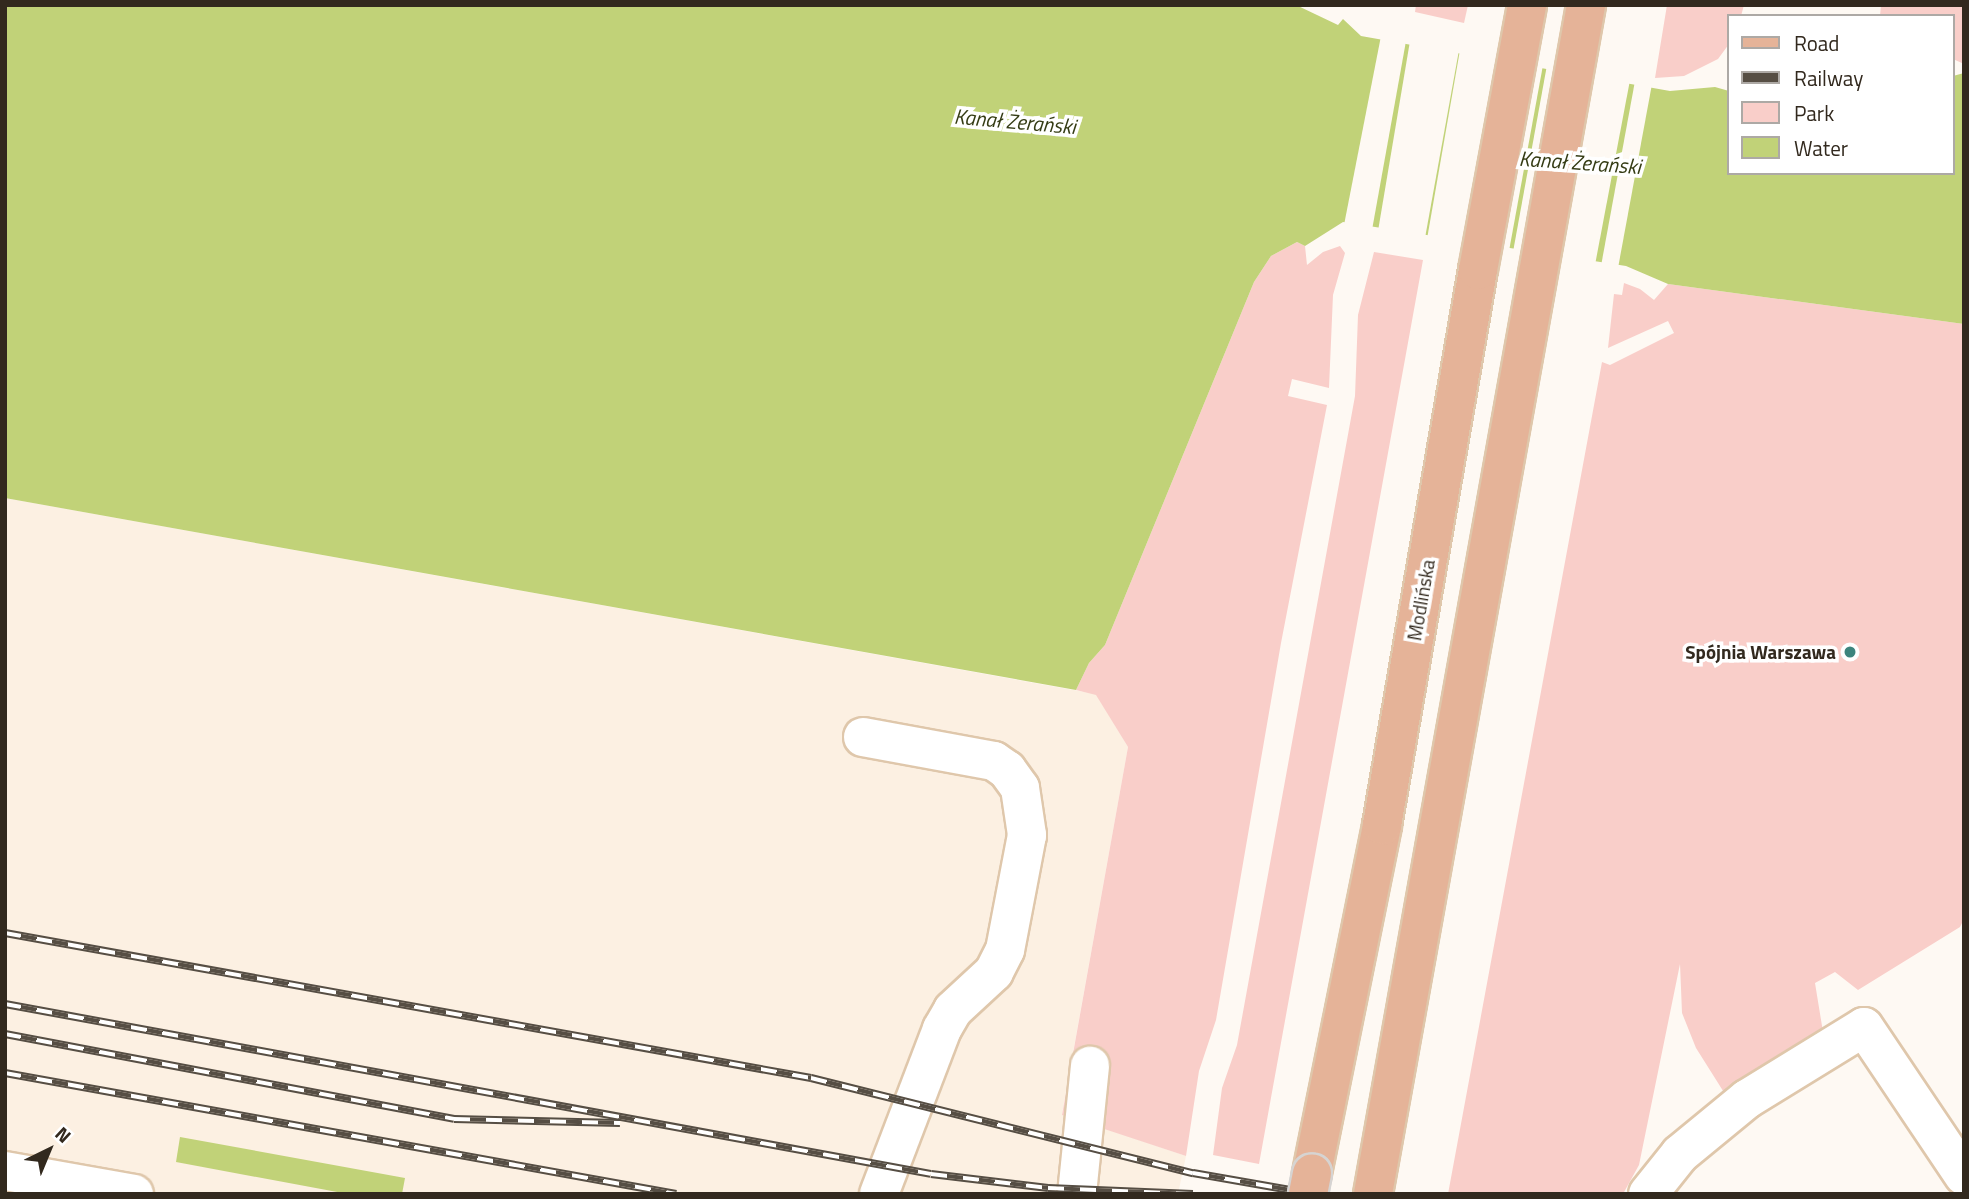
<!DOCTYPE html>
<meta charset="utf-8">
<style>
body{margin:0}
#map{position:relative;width:1969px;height:1199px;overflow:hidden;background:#fef9f3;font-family:"Titillium Web",sans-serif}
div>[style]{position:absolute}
.built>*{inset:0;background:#fcf0e2}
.green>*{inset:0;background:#f9cec9}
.water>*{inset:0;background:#c1d278}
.pier>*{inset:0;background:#fef9f3}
.roads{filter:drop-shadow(2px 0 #dfc7ab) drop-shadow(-2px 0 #dfc7ab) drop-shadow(0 2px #dfc7ab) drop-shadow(0 -2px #dfc7ab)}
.minor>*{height:38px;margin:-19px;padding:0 19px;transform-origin:19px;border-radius:19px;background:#fff}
.major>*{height:38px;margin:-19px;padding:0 19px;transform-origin:19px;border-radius:19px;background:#e5b398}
.rail>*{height:8px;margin-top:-4px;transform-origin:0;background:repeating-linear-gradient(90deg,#fff 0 16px,#564e44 0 32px);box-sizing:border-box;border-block:2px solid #564e44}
.bridges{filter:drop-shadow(2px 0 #d6d4d2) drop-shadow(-2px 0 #d6d4d2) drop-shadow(0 2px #d6d4d2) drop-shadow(0 -2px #d6d4d2)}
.major-bridge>*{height:38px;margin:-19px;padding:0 19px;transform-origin:19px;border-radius:19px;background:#e5b398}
.dots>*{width:19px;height:19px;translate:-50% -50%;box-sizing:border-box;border:4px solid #fff;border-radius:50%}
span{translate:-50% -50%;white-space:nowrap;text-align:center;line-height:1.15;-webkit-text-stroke:7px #fff;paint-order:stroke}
.street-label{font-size:19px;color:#32291e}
.poi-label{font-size:19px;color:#32291e;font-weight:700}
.right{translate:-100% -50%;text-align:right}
.water-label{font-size:21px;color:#353c15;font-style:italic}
.frame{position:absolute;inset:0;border:7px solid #32291e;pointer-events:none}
.legend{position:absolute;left:1727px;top:14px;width:228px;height:161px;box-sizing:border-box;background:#fff;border:2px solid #ada9a5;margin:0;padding:9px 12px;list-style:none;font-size:21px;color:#32291e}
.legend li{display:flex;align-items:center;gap:14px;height:35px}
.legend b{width:35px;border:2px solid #ada9a5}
.north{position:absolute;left:14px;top:1115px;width:70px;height:70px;-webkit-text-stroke:5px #fff;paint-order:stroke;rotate:43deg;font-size:19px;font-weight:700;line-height:28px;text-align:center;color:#32291e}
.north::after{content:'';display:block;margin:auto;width:24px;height:32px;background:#32291e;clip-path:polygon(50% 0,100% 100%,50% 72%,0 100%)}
</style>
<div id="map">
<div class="built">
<i style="clip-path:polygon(5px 498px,1096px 694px,1128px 747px,1062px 1114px,1186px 1156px,1178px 1194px,5px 1194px)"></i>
</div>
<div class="green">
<i style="clip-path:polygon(1416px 5px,1468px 5px,1464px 23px,1415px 12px)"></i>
<i style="clip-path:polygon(1667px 5px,1744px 5px,1741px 16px,1729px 16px,1729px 44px,1718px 59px,1684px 76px,1655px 78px)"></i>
<i style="clip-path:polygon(1881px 5px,1964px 5px,1964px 64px,1953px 59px,1953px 16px,1880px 16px)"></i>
<i style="clip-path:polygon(1297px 242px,1305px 246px,1307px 265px,1323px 252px,1340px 246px,1345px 253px,1333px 295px,1329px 388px,1292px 379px,1288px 396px,1327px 405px,1281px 643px,1216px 1020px,1199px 1071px,1186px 1156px,1062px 1115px,1128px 747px,1096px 695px,1076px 690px,1089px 663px,1105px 645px,1254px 282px,1271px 256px)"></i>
<i style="clip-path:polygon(1374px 252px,1423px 260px,1259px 1164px,1213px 1155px,1222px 1088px,1237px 1045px,1355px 396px,1358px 315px)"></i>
<i style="clip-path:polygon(1624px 283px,1640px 289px,1654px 300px,1668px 284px,1964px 324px,1964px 919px,1960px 927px,1858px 990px,1835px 972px,1815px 983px,1823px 1032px,1725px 1094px,1696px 1048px,1682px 1013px,1680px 964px,1639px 1165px,1623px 1194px,1448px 1194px,1602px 362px,1610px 365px,1674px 333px,1668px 321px,1608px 348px,1614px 294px,1622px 295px)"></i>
</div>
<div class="water">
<i style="clip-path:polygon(5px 5px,1296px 5px,1338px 25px,1343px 19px,1361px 36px,1670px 91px,1715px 87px,1729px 91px,1729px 173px,1953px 173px,1953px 76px,1964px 73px,1964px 324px,1668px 284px,1626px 266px,1343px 222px,1305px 246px,1297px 242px,1271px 256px,1254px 282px,1105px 645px,1089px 663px,1076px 690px,5px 498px)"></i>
<i style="clip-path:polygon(180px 1137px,405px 1178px,402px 1194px,348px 1194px,176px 1162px)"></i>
</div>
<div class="pier">
<i style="clip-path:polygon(1381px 36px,1406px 41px,1372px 230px,1344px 225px)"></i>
<i style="clip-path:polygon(1410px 41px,1459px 50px,1425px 238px,1378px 231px)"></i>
<i style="clip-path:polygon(1460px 50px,1543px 65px,1509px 251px,1427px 239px)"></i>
<i style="clip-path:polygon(1547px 65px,1630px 80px,1595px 265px,1513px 252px)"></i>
<i style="clip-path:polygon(1635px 81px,1652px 84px,1618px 268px,1601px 266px)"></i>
</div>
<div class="roads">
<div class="minor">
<i style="left:863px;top:737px;width:133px;rotate:10.4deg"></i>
<i style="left:994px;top:761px;width:16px;rotate:35deg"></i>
<i style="left:1007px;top:770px;width:22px;rotate:54deg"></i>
<i style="left:1020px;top:788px;width:48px;rotate:81.5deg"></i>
<i style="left:1027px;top:835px;width:117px;rotate:100.8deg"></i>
<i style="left:1005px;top:950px;width:25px;rotate:117deg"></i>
<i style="left:994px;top:972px;width:56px;rotate:137.2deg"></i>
<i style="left:953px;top:1010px;width:22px;rotate:120deg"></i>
<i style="left:942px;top:1029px;width:177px;rotate:110.9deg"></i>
<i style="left:5px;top:1171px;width:131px;rotate:10.1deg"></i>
<i style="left:1077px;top:1194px;width:129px;rotate:-84.2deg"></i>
<i style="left:1648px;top:1194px;width:51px;rotate:-51.3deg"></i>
<i style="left:1680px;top:1154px;width:87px;rotate:-39.4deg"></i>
<i style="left:1747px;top:1099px;width:137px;rotate:-31.6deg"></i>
<i style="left:1864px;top:1027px;width:179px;rotate:56.1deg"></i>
</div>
<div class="major">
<i style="left:1312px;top:1173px;width:355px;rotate:-78.6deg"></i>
<i style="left:1382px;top:825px;width:563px;rotate:-80.19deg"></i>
<i style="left:1478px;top:270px;width:269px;rotate:-79.5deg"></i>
<i style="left:1373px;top:1194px;width:1208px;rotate:-79.84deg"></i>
</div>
</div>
<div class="rail">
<i style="left:5px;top:933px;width:819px;rotate:10.2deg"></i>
<i style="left:811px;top:1078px;width:394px;rotate:14deg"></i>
<i style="left:1193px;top:1173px;width:122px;rotate:9.9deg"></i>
<i style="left:5px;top:1004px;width:941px;rotate:10.4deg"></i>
<i style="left:931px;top:1174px;width:118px;rotate:6.8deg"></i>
<i style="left:1048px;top:1188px;width:145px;rotate:2.4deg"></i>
<i style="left:5px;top:1034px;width:457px;rotate:10.7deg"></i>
<i style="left:454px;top:1119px;width:166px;rotate:1.4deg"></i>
<i style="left:5px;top:1073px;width:682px;rotate:10.22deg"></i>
</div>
<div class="bridges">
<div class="major-bridge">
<i style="left:1308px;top:1194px;width:21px;rotate:-79deg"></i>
</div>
</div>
<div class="dots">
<i style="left:1850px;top:652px;background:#3d847d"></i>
</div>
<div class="street-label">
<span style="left:1421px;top:600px;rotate:-80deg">Modlińska</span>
</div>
<div class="poi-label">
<span class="right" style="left:1836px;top:652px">Spójnia Warszawa</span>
</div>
<div class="water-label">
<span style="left:1015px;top:121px;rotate:5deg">Kanał Żerański</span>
<span style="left:1580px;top:162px;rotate:4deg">Kanał Żerański</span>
</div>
<div class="frame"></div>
<ul class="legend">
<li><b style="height:9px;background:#e5b398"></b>Road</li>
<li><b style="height:9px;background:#564e44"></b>Railway</li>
<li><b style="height:19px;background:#f9cec9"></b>Park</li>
<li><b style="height:19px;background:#c1d278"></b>Water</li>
</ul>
<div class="north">N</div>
</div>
